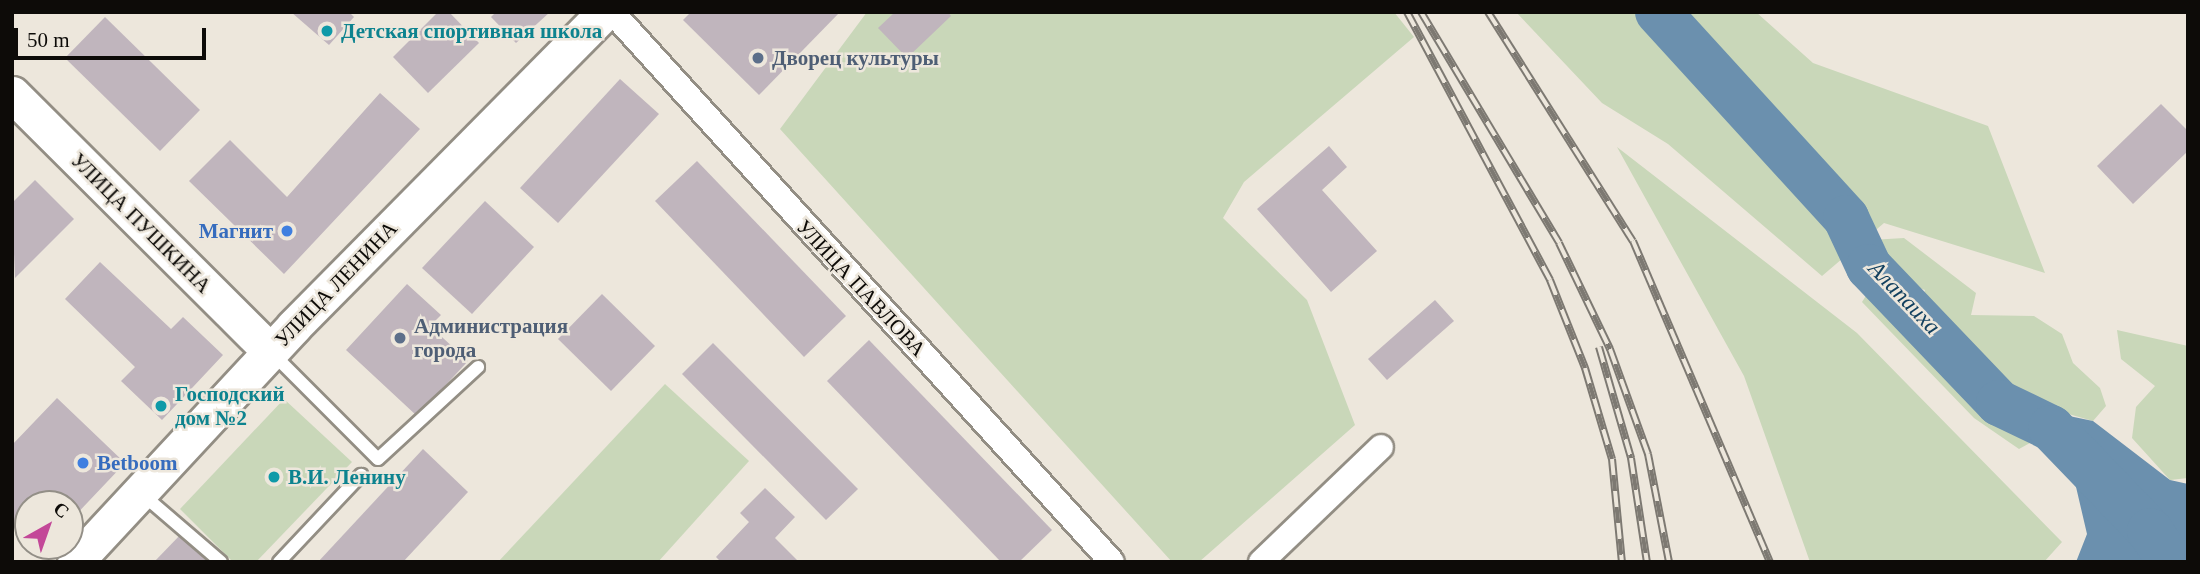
<!DOCTYPE html>
<meta charset="utf-8">
<style>
body{margin:0}
#map{position:relative;width:2200px;height:574px;overflow:hidden;background:#ede7dc;font-family:Georgia,serif}
div>[style]{position:absolute}
.green>*{inset:0;background:#c9d7b9}
.water>*{inset:0;background:#6b90ae}
.river>*{height:46px;margin:-23px;padding:0 23px;transform-origin:23px;border-radius:23px;background:#6b90ae}
.building>*{inset:0;background:#c0b5bd}
.roads{filter:drop-shadow(2px 0 #938e84) drop-shadow(-2px 0 #938e84) drop-shadow(0 2px #938e84) drop-shadow(0 -2px #938e84)}
.lane>*{height:12px;margin:-6px;padding:0 6px;transform-origin:6px;border-radius:6px;background:#fff}
.street>*{height:24px;margin:-12px;padding:0 12px;transform-origin:12px;border-radius:12px;background:#fff}
.secondary>*{height:35px;margin:-17.5px;padding:0 17.5px;transform-origin:17.5px;border-radius:17.5px;background:#fff}
.rail>*{height:8px;margin-top:-4px;transform-origin:0;background:repeating-linear-gradient(90deg,#ede7dc 0 16px,#7d7972 0 32px);box-sizing:border-box;border-block:2px solid #7d7972}
.dots>*{width:19px;height:19px;translate:-50% -50%;box-sizing:border-box;border:4px solid #ede7dc;border-radius:50%}
span{translate:-50% -50%;white-space:nowrap;text-align:center;line-height:1.15;-webkit-text-stroke:5px #ede7dc;paint-order:stroke}
.culture-label{font-size:21px;color:#0d838f;font-weight:700}
.left{translate:0 -50%;text-align:left}
.service-label{font-size:21px;color:#4e5e75;font-weight:700}
.street-label{font-size:21px;color:#0d0b08}
.shop-label{font-size:21px;color:#366cbe;font-weight:700}
.right{translate:-100% -50%;text-align:right}
.water-label{font-size:23px;color:#12405f;font-style:italic}
.frame{position:absolute;inset:0;border:14px solid #0d0b08;pointer-events:none}
.north{position:absolute;left:14px;top:490px;width:70px;height:70px;box-sizing:border-box;background:#ede7dc;border:2px solid #938f87;border-radius:50%;rotate:40deg;font-size:19px;font-weight:700;line-height:28px;text-align:center;color:#0d0b08}
.north::after{content:'';display:block;margin:auto;width:24px;height:32px;background:#c34898;clip-path:polygon(50% 0,100% 100%,50% 72%,0 100%)}
.scale{position:absolute;left:14px;top:28px;width:192px;height:32px;box-sizing:border-box;border:4px solid #0d0b08;border-top:0;padding-left:9px;font-size:21px;line-height:24px;white-space:nowrap;color:#0d0b08;-webkit-text-stroke:5px #ede7dc;paint-order:stroke}
</style>
<div id="map">
<div class="green">
<i style="clip-path:polygon(867px 12px,1394px 12px,1414px 37px,1244px 182px,1223px 218px,1307px 300px,1355px 425px,1199px 562px,1172px 562px,780px 129px)"></i>
<i style="clip-path:polygon(1516px 12px,1756px 12px,1813px 63px,1988px 126px,2045px 273px,1884px 223px,1822px 276px,1668px 144px,1602px 103px)"></i>
<i style="clip-path:polygon(1617px 147px,1857px 333px,2062px 542px,2044px 562px,1810px 562px,1744px 376px)"></i>
<i style="clip-path:polygon(1904px 238px,1976px 293px,1971px 315px,2034px 316px,2062px 334px,2073px 363px,2100px 388px,2106px 406px,2093px 421px,2002px 395px,1995px 377px,1920px 304px,1925px 290px,1892px 279px,1868px 257px,1871px 240px)"></i>
<i style="clip-path:polygon(1869px 291px,1985px 408px,2037px 439px,2019px 449px,1974px 418px,1862px 302px)"></i>
<i style="clip-path:polygon(2117px 330px,2188px 346px,2188px 478px,2170px 480px,2132px 438px,2136px 407px,2155px 386px,2121px 359px)"></i>
<i style="clip-path:polygon(665px 384px,749px 461px,658px 562px,498px 562px)"></i>
<i style="clip-path:polygon(284px 399px,352px 462px,256px 562px,233px 562px,180px 509px)"></i>
</div>
<div class="water">
<i style="clip-path:polygon(2069px 416px,2093px 421px,2170px 480px,2188px 484px,2188px 562px,2076px 562px,2087px 534px,2073px 474px,2040px 446px)"></i>
</div>
<div class="river">
<i style="left:1658px;top:12px;width:279px;rotate:47.6deg"></i>
<i style="left:1846px;top:218px;width:54px;rotate:64.9deg"></i>
<i style="left:1869px;top:267px;width:188px;rotate:46.3deg"></i>
<i style="left:1999px;top:403px;width:58px;rotate:25.7deg"></i>
<i style="left:2051px;top:428px;width:143px;rotate:46.1deg"></i>
<i style="left:2150px;top:531px;width:37px;rotate:56deg"></i>
</div>
<div class="building">
<i style="clip-path:polygon(291px 12px,349px 12px,354px 17px,329px 45px)"></i>
<i style="clip-path:polygon(438px 12px,449px 12px,479px 43px,428px 93px,393px 57px)"></i>
<i style="clip-path:polygon(496px 12px,550px 12px,516px 43px,491px 17px)"></i>
<i style="clip-path:polygon(691px 12px,840px 12px,759px 95px,683px 20px)"></i>
<i style="clip-path:polygon(895px 12px,948px 12px,951px 16px,907px 58px,878px 28px)"></i>
<i style="clip-path:polygon(105px 17px,200px 110px,160px 151px,65px 58px)"></i>
<i style="clip-path:polygon(620px 79px,659px 114px,558px 223px,520px 188px)"></i>
<i style="clip-path:polygon(380px 93px,420px 129px,284px 274px,189px 181px,230px 140px,287px 197px)"></i>
<i style="clip-path:polygon(2161px 104px,2188px 131px,2188px 151px,2133px 204px,2097px 166px)"></i>
<i style="clip-path:polygon(1329px 146px,1347px 167px,1322px 190px,1377px 251px,1331px 292px,1257px 209px)"></i>
<i style="clip-path:polygon(697px 161px,846px 316px,804px 357px,655px 201px)"></i>
<i style="clip-path:polygon(35px 180px,74px 219px,15px 278px,12px 203px)"></i>
<i style="clip-path:polygon(485px 201px,534px 247px,472px 314px,422px 268px)"></i>
<i style="clip-path:polygon(100px 262px,171px 329px,183px 317px,223px 355px,162px 420px,121px 381px,135px 367px,65px 299px)"></i>
<i style="clip-path:polygon(407px 284px,441px 315px,430px 326px,468px 361px,417px 416px,346px 350px)"></i>
<i style="clip-path:polygon(602px 294px,655px 346px,611px 391px,558px 339px)"></i>
<i style="clip-path:polygon(1435px 300px,1454px 321px,1387px 380px,1368px 359px)"></i>
<i style="clip-path:polygon(869px 340px,1052px 530px,1019px 562px,1001px 562px,827px 381px)"></i>
<i style="clip-path:polygon(713px 343px,858px 489px,826px 520px,682px 374px)"></i>
<i style="clip-path:polygon(57px 398px,125px 463px,70px 521px,70px 504px,28px 504px,28px 540px,12px 525px,12px 445px)"></i>
<i style="clip-path:polygon(423px 449px,468px 492px,403px 562px,318px 562px)"></i>
<i style="clip-path:polygon(765px 488px,795px 517px,775px 538px,799px 562px,721px 562px,716px 557px,749px 522px,740px 513px)"></i>
<i style="clip-path:polygon(183px 532px,214px 562px,154px 562px)"></i>
</div>
<div class="roads">
<div class="lane">
<i style="left:273px;top:354px;width:148px;rotate:45deg"></i>
<i style="left:378px;top:459px;width:136px;rotate:-42.6deg"></i>
<i style="left:142px;top:494px;width:104px;rotate:40.7deg"></i>
<i style="left:279px;top:562px;width:120px;rotate:-46.7deg"></i>
</div>
<div class="street">
<i style="left:612px;top:12px;width:743px;rotate:47.73deg"></i>
<i style="left:1261px;top:562px;width:166px;rotate:-43.8deg"></i>
</div>
<div class="secondary">
<i style="left:12px;top:94px;width:364px;rotate:44.9deg"></i>
<i style="left:75px;top:562px;width:322px;rotate:-47.1deg"></i>
<i style="left:294px;top:326px;width:442px;rotate:-45.3deg"></i>
</div>
</div>
<div class="rail">
<i style="left:1407px;top:12px;width:304px;rotate:61.9deg"></i>
<i style="left:1550px;top:280px;width:95px;rotate:68.3deg"></i>
<i style="left:1585px;top:368px;width:95px;rotate:73.5deg"></i>
<i style="left:1612px;top:459px;width:103px;rotate:84.5deg"></i>
<i style="left:1421px;top:12px;width:269px;rotate:59.1deg"></i>
<i style="left:1559px;top:243px;width:118px;rotate:64.3deg"></i>
<i style="left:1610px;top:349px;width:112px;rotate:70.1deg"></i>
<i style="left:1648px;top:454px;width:110px;rotate:79deg"></i>
<i style="left:1488px;top:12px;width:271px;rotate:57.7deg"></i>
<i style="left:1633px;top:241px;width:349px;rotate:66.9deg"></i>
<i style="left:1599px;top:347px;width:116px;rotate:73.9deg"></i>
<i style="left:1631px;top:458px;width:105px;rotate:81.3deg"></i>
</div>
<div class="dots">
<i style="left:327px;top:31px;background:#0f9aa8"></i>
<i style="left:758px;top:58px;background:#5c6f8a"></i>
<i style="left:287px;top:231px;background:#3f7fe0"></i>
<i style="left:400px;top:338px;background:#5c6f8a"></i>
<i style="left:161px;top:406px;background:#0f9aa8"></i>
<i style="left:83px;top:463px;background:#3f7fe0"></i>
<i style="left:274px;top:477px;background:#0f9aa8"></i>
</div>
<div class="culture-label">
<span class="left" style="left:341px;top:31px">Детская спортивная школа</span>
<span class="left" style="left:175px;top:406px">Господский<br>дом №2</span>
<span class="left" style="left:288px;top:477px">В.И. Ленину</span>
</div>
<div class="service-label">
<span class="left" style="left:772px;top:58px">Дворец культуры</span>
<span class="left" style="left:414px;top:338px">Администрация<br>города</span>
</div>
<div class="street-label">
<span style="left:141px;top:223px;rotate:45deg">УЛИЦА ПУШКИНА</span>
<span style="left:336px;top:284px;rotate:-46deg">УЛИЦА ЛЕНИНА</span>
<span style="left:861px;top:288px;rotate:47deg">УЛИЦА ПАВЛОВА</span>
</div>
<div class="shop-label">
<span class="right" style="left:273px;top:231px">Магнит</span>
<span class="left" style="left:97px;top:463px">Betboom</span>
</div>
<div class="water-label">
<span style="left:1904px;top:298px;rotate:46deg">Алапаиха</span>
</div>
<div class="frame"></div>
<div class="north">С</div>
<div class="scale">50 m</div>
</div>
